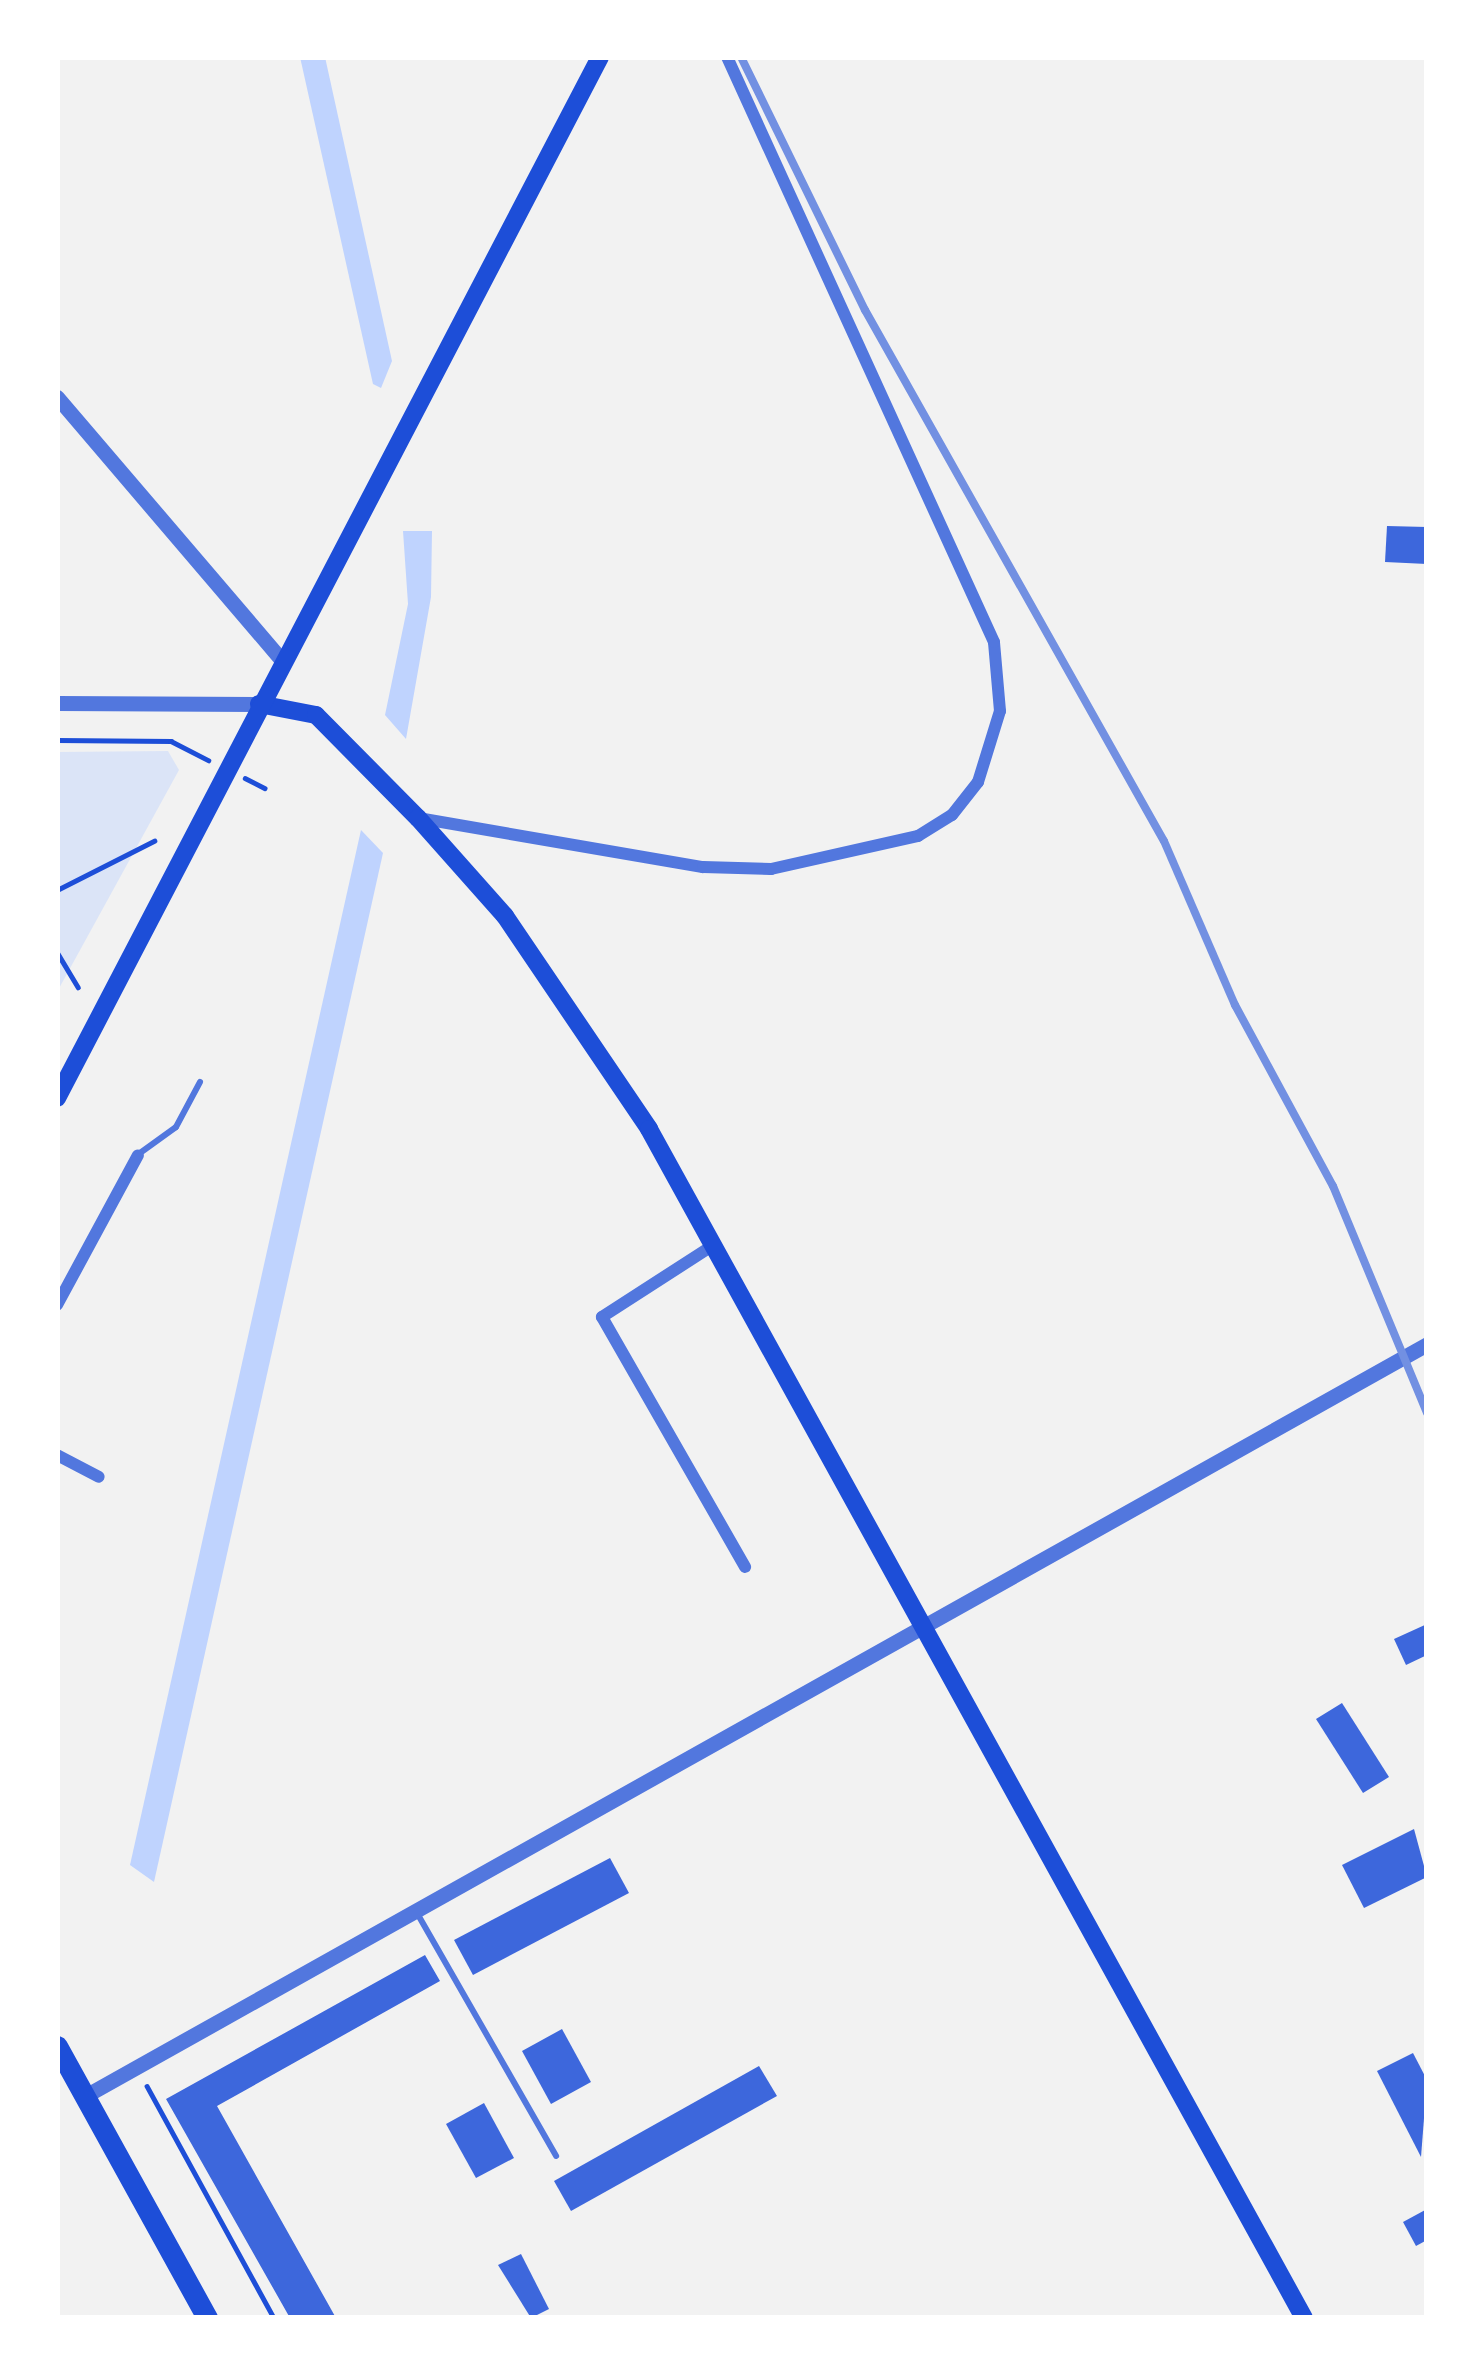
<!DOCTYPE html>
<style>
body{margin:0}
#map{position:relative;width:1484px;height:2375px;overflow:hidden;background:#f2f2f2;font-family:Ubuntu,sans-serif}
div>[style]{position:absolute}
.green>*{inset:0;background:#dbe4f7}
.water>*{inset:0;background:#bfd3fe}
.building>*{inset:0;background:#3d67dc}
.path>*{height:4.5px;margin:-2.25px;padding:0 2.25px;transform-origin:2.25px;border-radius:2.25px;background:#1d4ed8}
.service>*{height:6px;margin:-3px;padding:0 3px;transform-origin:3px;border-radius:3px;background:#5277de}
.minor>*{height:12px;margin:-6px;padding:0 6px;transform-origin:6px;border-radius:6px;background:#5277de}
.tertiary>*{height:15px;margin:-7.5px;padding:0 7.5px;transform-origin:7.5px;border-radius:7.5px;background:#5277de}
.secondary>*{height:18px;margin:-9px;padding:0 9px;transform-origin:9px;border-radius:9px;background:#1d4ed8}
.primary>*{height:21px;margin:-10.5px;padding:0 10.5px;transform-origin:10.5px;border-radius:10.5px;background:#1d4ed8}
.rail>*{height:8px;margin:-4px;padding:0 4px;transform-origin:4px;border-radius:4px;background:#7290e2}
span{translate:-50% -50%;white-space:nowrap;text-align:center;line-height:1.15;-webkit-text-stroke:10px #fff;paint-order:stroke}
.frame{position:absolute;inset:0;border:60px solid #fff;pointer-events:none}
</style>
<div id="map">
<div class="green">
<i style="clip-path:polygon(168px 751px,179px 770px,57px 992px,57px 752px)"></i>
</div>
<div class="water">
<i style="clip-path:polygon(300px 57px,325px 57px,392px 361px,381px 388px,373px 384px)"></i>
<i style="clip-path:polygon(403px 531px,432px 531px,431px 597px,406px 739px,385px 715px,408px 604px)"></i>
<i style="clip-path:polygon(361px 830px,383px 853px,154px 1882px,130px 1865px)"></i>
</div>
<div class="building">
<i style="clip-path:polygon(1387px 526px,1427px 527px,1427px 564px,1385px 562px)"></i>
<i style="clip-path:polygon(1427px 1624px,1427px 1655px,1406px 1665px,1394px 1639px)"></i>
<i style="clip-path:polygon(1342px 1703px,1389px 1777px,1363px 1793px,1316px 1719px)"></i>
<i style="clip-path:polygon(1414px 1829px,1427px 1877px,1364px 1908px,1342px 1865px)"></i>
<i style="clip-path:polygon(610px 1858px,629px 1893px,473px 1975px,454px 1940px)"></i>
<i style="clip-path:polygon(425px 1955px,440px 1981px,217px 2106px,336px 2318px,290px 2318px,166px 2099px)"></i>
<i style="clip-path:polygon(562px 2029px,591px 2082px,551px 2104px,522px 2051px)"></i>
<i style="clip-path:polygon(1413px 2053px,1427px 2080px,1421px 2157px,1377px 2071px)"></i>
<i style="clip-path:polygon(759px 2066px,777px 2096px,571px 2211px,554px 2181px)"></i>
<i style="clip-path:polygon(484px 2103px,514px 2158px,476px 2178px,446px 2124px)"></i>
<i style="clip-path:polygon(1427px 2209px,1427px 2240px,1416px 2246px,1403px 2222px)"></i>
<i style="clip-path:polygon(521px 2254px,549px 2309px,531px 2318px,498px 2265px)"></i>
</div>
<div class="path">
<i style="left:57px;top:740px;width:114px;rotate:0.5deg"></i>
<i style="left:171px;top:741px;width:42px;rotate:27.2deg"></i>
<i style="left:245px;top:778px;width:22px;rotate:27deg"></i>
<i style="left:57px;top:890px;width:109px;rotate:-26.8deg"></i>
<i style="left:57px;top:952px;width:41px;rotate:59deg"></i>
<i style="left:147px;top:2086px;width:264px;rotate:61.3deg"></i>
</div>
<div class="service">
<i style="left:140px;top:1153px;width:44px;rotate:-35.8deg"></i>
<i style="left:176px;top:1127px;width:51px;rotate:-61.9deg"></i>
<i style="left:417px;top:1913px;width:280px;rotate:60.2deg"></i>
</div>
<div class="minor">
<i style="left:418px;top:818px;width:289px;rotate:9.8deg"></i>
<i style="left:703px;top:867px;width:68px;rotate:1.7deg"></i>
<i style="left:771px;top:869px;width:151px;rotate:-12.7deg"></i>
<i style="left:918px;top:836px;width:40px;rotate:-32deg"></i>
<i style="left:952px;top:815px;width:42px;rotate:-51.8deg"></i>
<i style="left:978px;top:782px;width:74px;rotate:-72.8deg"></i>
<i style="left:1000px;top:711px;width:69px;rotate:-95deg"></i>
<i style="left:994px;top:642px;width:643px;rotate:-114.53deg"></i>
<i style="left:712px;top:1246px;width:131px;rotate:147.2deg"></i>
<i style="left:602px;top:1317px;width:288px;rotate:60.2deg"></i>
<i style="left:57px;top:1305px;width:170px;rotate:-61.6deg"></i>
<i style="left:57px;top:1455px;width:47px;rotate:27.6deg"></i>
</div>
<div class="tertiary">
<i style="left:57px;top:397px;width:343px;rotate:49.5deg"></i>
<i style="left:57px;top:703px;width:202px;rotate:0.3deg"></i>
<i style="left:85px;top:2096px;width:1538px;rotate:-29.26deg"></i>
</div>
<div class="secondary">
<i style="left:259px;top:704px;width:58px;rotate:10.9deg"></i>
<i style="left:316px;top:715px;width:145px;rotate:45.3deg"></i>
<i style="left:418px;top:818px;width:131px;rotate:48.4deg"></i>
<i style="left:505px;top:916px;width:257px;rotate:55.9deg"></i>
<i style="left:649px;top:1129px;width:1357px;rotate:61.15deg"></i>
<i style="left:57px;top:1098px;width:1174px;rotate:-62.45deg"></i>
</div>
<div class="primary">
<i style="left:57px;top:2046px;width:311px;rotate:61.1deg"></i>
</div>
<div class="rail">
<i style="left:741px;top:57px;width:282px;rotate:63.9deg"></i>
<i style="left:865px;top:310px;width:609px;rotate:60.62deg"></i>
<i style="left:1164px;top:841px;width:179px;rotate:66.6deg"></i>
<i style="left:1235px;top:1005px;width:206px;rotate:61.6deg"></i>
<i style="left:1333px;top:1186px;width:246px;rotate:67.5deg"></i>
</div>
<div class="frame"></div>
</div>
